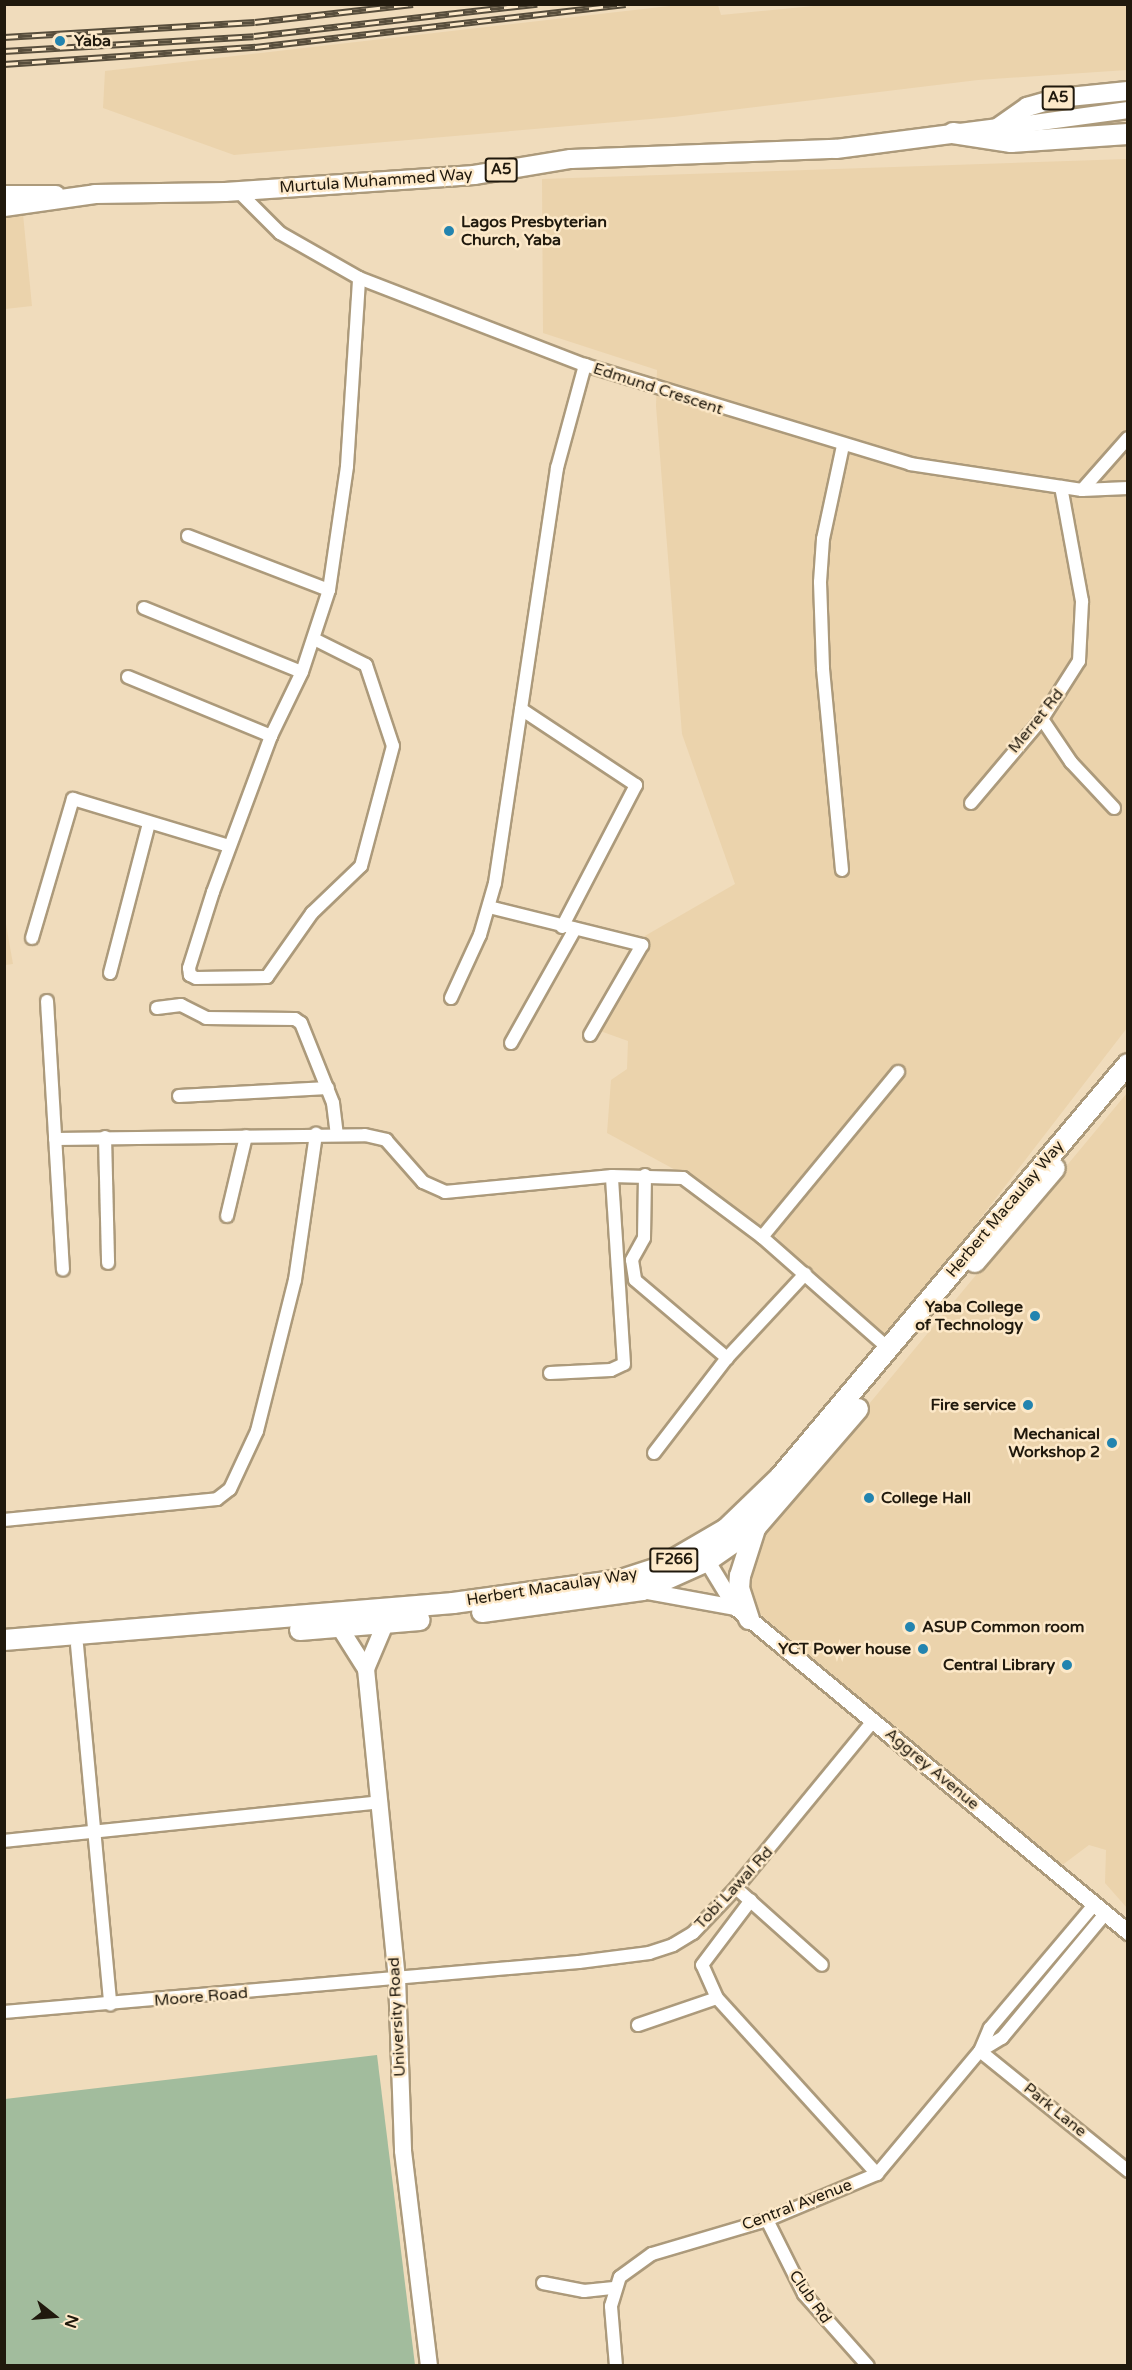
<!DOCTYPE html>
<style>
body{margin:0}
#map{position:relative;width:1132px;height:2370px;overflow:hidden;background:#f0dcbc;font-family:"Varela Round",sans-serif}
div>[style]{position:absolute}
.built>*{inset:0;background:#ebd3ac}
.green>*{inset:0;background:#a2bc9d}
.roads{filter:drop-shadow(2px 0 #ac9a7b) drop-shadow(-2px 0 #ac9a7b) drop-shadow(0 2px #ac9a7b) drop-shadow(0 -2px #ac9a7b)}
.minor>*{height:12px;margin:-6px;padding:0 6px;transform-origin:6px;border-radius:6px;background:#fff}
.tertiary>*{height:15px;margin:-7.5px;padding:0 7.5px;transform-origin:7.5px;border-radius:7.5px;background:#fff}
.secondary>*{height:16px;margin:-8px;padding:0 8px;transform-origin:8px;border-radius:8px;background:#fff}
.primary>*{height:18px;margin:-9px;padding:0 9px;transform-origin:9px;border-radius:9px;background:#fff}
.trunk>*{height:20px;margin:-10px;padding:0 10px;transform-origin:10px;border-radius:10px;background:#fff}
.rail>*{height:7px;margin-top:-3.5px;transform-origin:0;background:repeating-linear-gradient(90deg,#fde9c9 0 14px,#584e3c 0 28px);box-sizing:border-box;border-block:2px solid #584e3c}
.dots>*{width:16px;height:16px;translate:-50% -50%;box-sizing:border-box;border:3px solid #fde9c9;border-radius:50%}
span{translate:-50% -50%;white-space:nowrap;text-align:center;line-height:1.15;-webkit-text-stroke:5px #fde9c9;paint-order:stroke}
.shield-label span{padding:2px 4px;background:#fde9c9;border:2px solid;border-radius:4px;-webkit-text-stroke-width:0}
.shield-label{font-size:15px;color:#20190d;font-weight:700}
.poi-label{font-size:16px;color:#20190d;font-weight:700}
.left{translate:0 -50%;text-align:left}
.right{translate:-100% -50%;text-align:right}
.street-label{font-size:16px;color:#20190d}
.frame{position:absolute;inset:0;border:6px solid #20190d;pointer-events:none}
.north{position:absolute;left:24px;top:2286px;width:60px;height:60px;-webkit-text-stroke:4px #fde9c9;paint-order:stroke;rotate:107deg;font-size:16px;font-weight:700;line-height:24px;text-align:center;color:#20190d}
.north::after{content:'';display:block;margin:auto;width:21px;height:27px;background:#20190d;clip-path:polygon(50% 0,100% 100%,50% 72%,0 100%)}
</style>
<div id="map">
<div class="built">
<i style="clip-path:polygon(834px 4px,1127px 5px,1127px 70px,978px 80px,674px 117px,234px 155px,103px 108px,105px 71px,678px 5px,718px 5px,721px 15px)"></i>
<i style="clip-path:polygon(1127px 159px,1127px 1028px,885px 1342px,772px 1233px,707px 1187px,607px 1133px,611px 1080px,627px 1069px,628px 1041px,589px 1027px,636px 941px,735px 884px,682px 734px,656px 406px,657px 370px,543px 333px,542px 179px)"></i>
<i style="clip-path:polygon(23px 214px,32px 306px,5px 309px,5px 216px)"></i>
<i style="clip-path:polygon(4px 913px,13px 964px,5px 965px,4px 965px)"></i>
<i style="clip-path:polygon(1127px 1093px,1127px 1908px,1105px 1883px,1106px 1850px,1089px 1845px,1057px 1869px,760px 1614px,746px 1600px,744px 1584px,757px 1539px)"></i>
</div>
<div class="green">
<i style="clip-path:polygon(377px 2055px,415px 2365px,5px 2365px,5px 2099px)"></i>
</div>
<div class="roads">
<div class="minor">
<i style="left:234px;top:193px;width:6px"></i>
<i style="left:240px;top:193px;width:57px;rotate:45deg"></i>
<i style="left:280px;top:233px;width:91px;rotate:29.7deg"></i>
<i style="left:359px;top:278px;width:242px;rotate:21.1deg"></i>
<i style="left:585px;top:365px;width:340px;rotate:16.9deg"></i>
<i style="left:910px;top:464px;width:174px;rotate:8.6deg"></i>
<i style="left:1082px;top:490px;width:46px;rotate:-2.5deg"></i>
<i style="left:1082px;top:490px;width:69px;rotate:-48.5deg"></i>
<i style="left:188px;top:536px;width:151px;rotate:21deg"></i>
<i style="left:144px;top:608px;width:170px;rotate:22.1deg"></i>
<i style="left:314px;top:639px;width:58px;rotate:26.6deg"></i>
<i style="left:366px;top:665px;width:85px;rotate:71.6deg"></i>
<i style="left:393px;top:746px;width:124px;rotate:104.9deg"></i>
<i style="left:361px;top:866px;width:68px;rotate:136.2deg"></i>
<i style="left:312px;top:913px;width:78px;rotate:125.1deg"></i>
<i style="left:267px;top:977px;width:71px;rotate:179.2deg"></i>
<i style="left:196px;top:978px;width:7px;rotate:-153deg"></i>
<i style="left:190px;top:975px;width:7px;rotate:-98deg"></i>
<i style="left:189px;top:968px;width:80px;rotate:-72.5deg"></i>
<i style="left:213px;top:892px;width:166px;rotate:-69.6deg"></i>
<i style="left:271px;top:736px;width:71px;rotate:-64.2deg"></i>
<i style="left:302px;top:672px;width:86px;rotate:-71.8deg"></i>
<i style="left:329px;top:590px;width:125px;rotate:-81.7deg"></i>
<i style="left:347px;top:466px;width:188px;rotate:-86.3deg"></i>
<i style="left:128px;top:677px;width:155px;rotate:22.4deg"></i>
<i style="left:521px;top:709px;width:138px;rotate:33.5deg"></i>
<i style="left:636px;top:785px;width:160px;rotate:117.5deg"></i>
<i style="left:1042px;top:719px;width:52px;rotate:56deg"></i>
<i style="left:1071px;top:762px;width:63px;rotate:46.9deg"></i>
<i style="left:971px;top:803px;width:110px;rotate:-49.8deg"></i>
<i style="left:1042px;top:719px;width:69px;rotate:-57.5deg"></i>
<i style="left:1079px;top:661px;width:60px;rotate:-87.1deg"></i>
<i style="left:1082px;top:601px;width:116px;rotate:-100.4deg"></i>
<i style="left:842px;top:870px;width:203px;rotate:-95.4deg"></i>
<i style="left:823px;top:668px;width:86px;rotate:-92deg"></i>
<i style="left:820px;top:582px;width:43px;rotate:-86deg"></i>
<i style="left:823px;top:539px;width:95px;rotate:-77.9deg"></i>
<i style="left:489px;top:907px;width:158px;rotate:13.9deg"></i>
<i style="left:642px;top:945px;width:104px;rotate:120deg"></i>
<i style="left:32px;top:938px;width:145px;rotate:-73.6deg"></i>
<i style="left:73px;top:799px;width:163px;rotate:16.8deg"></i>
<i style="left:110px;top:973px;width:155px;rotate:-75.4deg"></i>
<i style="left:451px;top:998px;width:69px;rotate:-65.3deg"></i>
<i style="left:480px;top:935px;width:54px;rotate:-73.9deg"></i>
<i style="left:495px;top:883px;width:420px;rotate:-81.5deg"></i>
<i style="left:557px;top:468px;width:107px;rotate:-74.8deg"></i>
<i style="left:47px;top:1001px;width:269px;rotate:86.6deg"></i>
<i style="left:157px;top:1008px;width:24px;rotate:-7deg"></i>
<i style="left:181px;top:1005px;width:28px;rotate:27deg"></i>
<i style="left:206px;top:1018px;width:89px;rotate:0.6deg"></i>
<i style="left:295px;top:1019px;width:7px;rotate:34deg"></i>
<i style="left:301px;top:1023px;width:86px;rotate:68.2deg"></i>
<i style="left:333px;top:1103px;width:32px;rotate:83deg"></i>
<i style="left:511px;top:1043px;width:131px;rotate:-60.7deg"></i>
<i style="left:179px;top:1096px;width:149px;rotate:-3.1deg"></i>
<i style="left:105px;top:1137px;width:126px;rotate:88.6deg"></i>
<i style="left:55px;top:1139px;width:310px;rotate:-0.7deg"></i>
<i style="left:365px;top:1135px;width:22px;rotate:13deg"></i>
<i style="left:386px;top:1140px;width:56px;rotate:48.6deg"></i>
<i style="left:423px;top:1182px;width:24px;rotate:24deg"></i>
<i style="left:445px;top:1192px;width:168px;rotate:-5.5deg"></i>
<i style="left:612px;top:1176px;width:71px;rotate:1.6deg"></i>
<i style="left:683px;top:1178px;width:99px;rotate:36.8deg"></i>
<i style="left:762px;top:1237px;width:171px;rotate:41.4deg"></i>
<i style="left:645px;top:1175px;width:63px;rotate:90.9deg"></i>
<i style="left:644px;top:1238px;width:25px;rotate:119deg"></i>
<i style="left:632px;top:1260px;width:20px;rotate:81deg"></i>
<i style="left:635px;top:1280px;width:121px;rotate:40.3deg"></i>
<i style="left:227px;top:1216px;width:82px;rotate:-76.6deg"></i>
<i style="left:762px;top:1237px;width:214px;rotate:-50.5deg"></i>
<i style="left:550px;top:1373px;width:61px;rotate:-2.8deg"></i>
<i style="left:611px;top:1370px;width:14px;rotate:-25deg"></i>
<i style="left:624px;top:1364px;width:188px;rotate:-93.7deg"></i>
<i style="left:654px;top:1453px;width:120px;rotate:-52.5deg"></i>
<i style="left:727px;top:1358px;width:115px;rotate:-47.1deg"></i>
<i style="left:4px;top:1520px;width:214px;rotate:-5.6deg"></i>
<i style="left:217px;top:1499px;width:16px;rotate:-38deg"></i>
<i style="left:230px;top:1489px;width:64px;rotate:-65deg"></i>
<i style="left:257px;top:1431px;width:156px;rotate:-75.9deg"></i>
<i style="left:295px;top:1280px;width:148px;rotate:-81.8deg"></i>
<i style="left:77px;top:1645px;width:361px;rotate:84.7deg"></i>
<i style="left:4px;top:1841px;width:379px;rotate:-5.9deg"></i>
<i style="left:736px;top:1888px;width:115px;rotate:41.8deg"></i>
<i style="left:717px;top:1998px;width:36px;rotate:-114deg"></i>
<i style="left:702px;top:1965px;width:81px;rotate:-53deg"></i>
<i style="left:4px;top:2012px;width:577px;rotate:-4.97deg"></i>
<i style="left:579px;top:1962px;width:71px;rotate:-7.3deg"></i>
<i style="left:649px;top:1953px;width:25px;rotate:-18deg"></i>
<i style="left:673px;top:1945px;width:23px;rotate:-31deg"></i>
<i style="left:693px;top:1933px;width:62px;rotate:-46.3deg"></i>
<i style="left:736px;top:1888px;width:217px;rotate:-50.6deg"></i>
<i style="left:638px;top:2025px;width:83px;rotate:-18.9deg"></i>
<i style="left:717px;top:1998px;width:238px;rotate:47.7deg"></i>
<i style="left:980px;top:2051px;width:191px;rotate:39deg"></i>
<i style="left:980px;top:2051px;width:26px;rotate:-31deg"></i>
<i style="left:1002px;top:2038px;width:161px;rotate:-50.3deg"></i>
<i style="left:767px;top:2220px;width:83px;rotate:63.4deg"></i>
<i style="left:804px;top:2294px;width:96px;rotate:48.4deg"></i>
<i style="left:543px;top:2283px;width:42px;rotate:11deg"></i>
<i style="left:584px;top:2291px;width:30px;rotate:-6deg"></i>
<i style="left:616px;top:2366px;width:60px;rotate:-94.8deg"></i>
<i style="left:611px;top:2306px;width:30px;rotate:-73deg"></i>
<i style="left:620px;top:2277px;width:39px;rotate:-36deg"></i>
<i style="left:652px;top:2254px;width:120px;rotate:-16.5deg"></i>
<i style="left:767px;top:2220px;width:119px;rotate:-22.7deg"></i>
<i style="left:877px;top:2174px;width:160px;rotate:-50.1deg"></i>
<i style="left:980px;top:2051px;width:25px;rotate:-67deg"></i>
<i style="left:990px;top:2028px;width:161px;rotate:-49.8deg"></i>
</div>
<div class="tertiary">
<i style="left:707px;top:1561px;width:54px;rotate:58.7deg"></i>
<i style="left:735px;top:1607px;width:510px;rotate:39.59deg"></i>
<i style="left:642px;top:1590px;width:95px;rotate:10.4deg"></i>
</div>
<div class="secondary">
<i style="left:997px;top:128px;width:132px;rotate:-7.8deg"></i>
<i style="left:4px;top:194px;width:52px"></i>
<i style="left:340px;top:1628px;width:49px;rotate:57.6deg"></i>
<i style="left:366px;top:1669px;width:310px;rotate:84.3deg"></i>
<i style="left:397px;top:1977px;width:174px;rotate:88deg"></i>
<i style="left:403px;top:2151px;width:217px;rotate:83.1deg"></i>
<i style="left:366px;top:1669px;width:49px;rotate:-67.1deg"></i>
</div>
<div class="primary">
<i style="left:4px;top:207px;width:92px;rotate:-8.1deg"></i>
<i style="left:95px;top:194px;width:130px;rotate:-0.9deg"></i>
<i style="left:225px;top:192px;width:250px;rotate:-3.9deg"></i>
<i style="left:474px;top:175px;width:98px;rotate:-9.4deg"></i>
<i style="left:571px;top:159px;width:265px;rotate:-2.2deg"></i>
<i style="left:836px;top:149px;width:162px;rotate:-7.4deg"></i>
<i style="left:997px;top:128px;width:37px;rotate:-35deg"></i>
<i style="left:1027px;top:107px;width:33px;rotate:-16deg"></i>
<i style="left:1059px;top:98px;width:69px;rotate:-5.8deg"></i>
</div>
<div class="trunk">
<i style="left:953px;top:133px;width:59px;rotate:8.8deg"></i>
<i style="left:1011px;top:142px;width:117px;rotate:-3.9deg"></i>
<i style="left:975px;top:1262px;width:123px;rotate:-49.6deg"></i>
<i style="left:482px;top:1612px;width:162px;rotate:-7.8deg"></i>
<i style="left:642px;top:1590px;width:71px;rotate:-24deg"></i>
<i style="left:707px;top:1561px;width:60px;rotate:-34.8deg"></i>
<i style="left:756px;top:1527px;width:156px;rotate:-49.2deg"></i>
<i style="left:749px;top:1619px;width:32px;rotate:-108deg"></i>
<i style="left:739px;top:1589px;width:13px;rotate:-86deg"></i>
<i style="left:740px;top:1576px;width:49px;rotate:-72.3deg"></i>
<i style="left:300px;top:1630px;width:120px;rotate:-4.8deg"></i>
<i style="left:4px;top:1640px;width:451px;rotate:-4.7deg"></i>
<i style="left:453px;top:1603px;width:170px;rotate:-7.8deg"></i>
<i style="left:621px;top:1580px;width:42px;rotate:-18deg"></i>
<i style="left:661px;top:1567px;width:75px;rotate:-30.3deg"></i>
<i style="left:726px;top:1529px;width:75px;rotate:-43.9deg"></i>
<i style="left:780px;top:1477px;width:540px;rotate:-49.88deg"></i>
</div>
</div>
<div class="rail">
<i style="left:4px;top:37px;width:251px;rotate:-3.4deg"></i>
<i style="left:255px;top:22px;width:159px;rotate:-6.5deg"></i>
<i style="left:4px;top:51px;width:250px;rotate:-3.4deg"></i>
<i style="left:254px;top:36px;width:285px;rotate:-6.5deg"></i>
<i style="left:4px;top:64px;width:252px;rotate:-3.9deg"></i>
<i style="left:255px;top:47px;width:373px;rotate:-6.6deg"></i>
</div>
<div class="dots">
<i style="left:60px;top:41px;background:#2384af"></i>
<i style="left:449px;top:231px;background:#2384af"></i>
<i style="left:1035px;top:1316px;background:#2384af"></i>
<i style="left:1028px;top:1405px;background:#2384af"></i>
<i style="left:1112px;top:1443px;background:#2384af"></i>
<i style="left:869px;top:1498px;background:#2384af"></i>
<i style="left:910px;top:1627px;background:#2384af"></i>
<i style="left:923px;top:1649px;background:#2384af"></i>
<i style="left:1067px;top:1665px;background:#2384af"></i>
</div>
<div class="shield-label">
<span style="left:1058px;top:98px">A5</span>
<span style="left:501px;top:170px">A5</span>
<span style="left:674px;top:1560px">F266</span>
</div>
<div class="poi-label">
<span class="left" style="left:74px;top:41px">Yaba</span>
<span class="left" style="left:461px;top:231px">Lagos Presbyterian<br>Church, Yaba</span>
<span class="right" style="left:1023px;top:1316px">Yaba College<br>of Technology</span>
<span class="right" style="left:1016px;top:1405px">Fire service</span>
<span class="right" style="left:1100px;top:1443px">Mechanical<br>Workshop 2</span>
<span class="left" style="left:881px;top:1498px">College Hall</span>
<span class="left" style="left:922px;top:1627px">ASUP Common room</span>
<span class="right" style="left:911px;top:1649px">YCT Power house</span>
<span class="right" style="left:1055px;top:1665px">Central Library</span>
</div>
<div class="street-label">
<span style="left:376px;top:181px;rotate:-4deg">Murtula Muhammed Way</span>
<span style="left:658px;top:389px;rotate:18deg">Edmund Crescent</span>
<span style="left:1036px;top:721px;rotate:-51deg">Merret Rd</span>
<span style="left:1005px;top:1209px;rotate:-50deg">Herbert Macaulay Way</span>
<span style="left:552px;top:1587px;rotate:-9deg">Herbert Macaulay Way</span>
<span style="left:932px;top:1769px;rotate:40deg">Aggrey Avenue</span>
<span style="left:734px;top:1888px;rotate:-47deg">Tobi Lawal Rd</span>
<span style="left:201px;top:1997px;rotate:-5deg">Moore Road</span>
<span style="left:397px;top:2017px;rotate:-93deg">University Road</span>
<span style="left:1055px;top:2110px;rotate:39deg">Park Lane</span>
<span style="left:797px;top:2205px;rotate:-21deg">Central Avenue</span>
<span style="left:810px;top:2297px;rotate:55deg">Club Rd</span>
</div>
<div class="frame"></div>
<div class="north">N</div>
</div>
